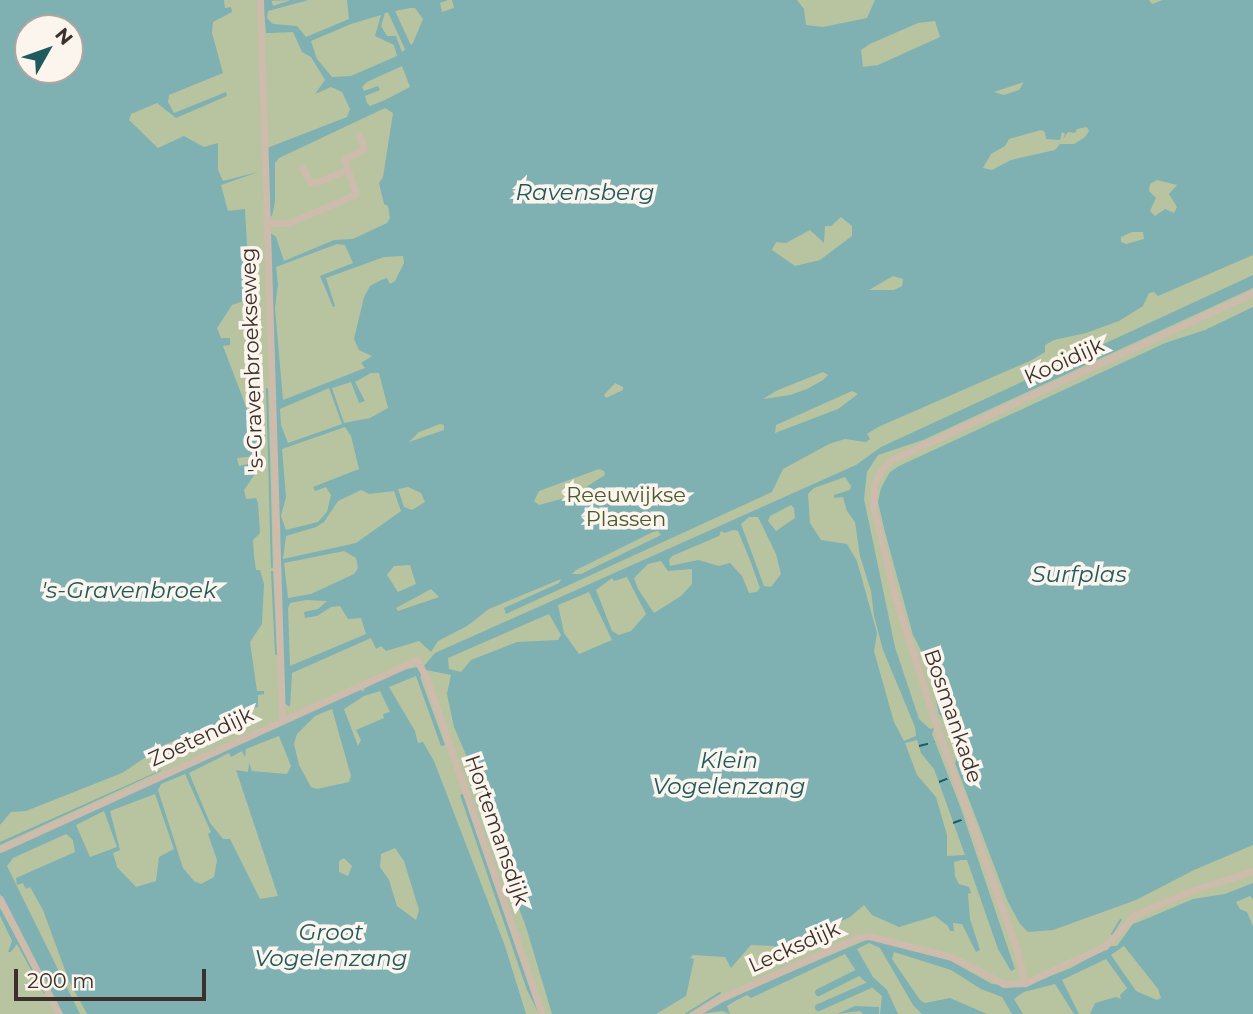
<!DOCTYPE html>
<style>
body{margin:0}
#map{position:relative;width:1253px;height:1014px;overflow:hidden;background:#f4ebe1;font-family:Montserrat,sans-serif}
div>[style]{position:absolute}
.green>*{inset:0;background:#b8c4a0}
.water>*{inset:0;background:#7fb0b2}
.stream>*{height:2px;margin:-1px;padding:0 1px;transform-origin:1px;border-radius:1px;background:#7fb0b2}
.canal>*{height:7px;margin:-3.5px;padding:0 3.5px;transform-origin:3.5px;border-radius:3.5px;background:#7fb0b2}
.ferry>*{height:2px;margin-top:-1px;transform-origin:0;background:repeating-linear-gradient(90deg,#1f5a5e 0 9px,transparent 0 16px)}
.minor>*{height:7px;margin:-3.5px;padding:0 3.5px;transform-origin:3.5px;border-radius:3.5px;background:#cdbbac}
span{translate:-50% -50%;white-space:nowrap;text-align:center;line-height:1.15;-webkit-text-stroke:7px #fbf5ee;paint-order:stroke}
.street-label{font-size:21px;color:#3b302b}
.park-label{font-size:21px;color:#4a5a2e}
.water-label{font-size:23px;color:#1f5a5e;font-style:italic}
.north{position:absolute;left:14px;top:14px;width:70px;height:70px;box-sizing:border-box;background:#fbf5ee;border:2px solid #aea6a0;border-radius:50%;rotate:50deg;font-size:19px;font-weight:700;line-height:28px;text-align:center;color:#3b302b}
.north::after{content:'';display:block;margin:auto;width:24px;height:32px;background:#1f5a5e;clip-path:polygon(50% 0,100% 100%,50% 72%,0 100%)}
.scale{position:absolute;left:14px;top:969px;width:192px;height:32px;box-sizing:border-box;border:4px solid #3b302b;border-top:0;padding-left:9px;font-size:21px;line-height:24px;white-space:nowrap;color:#3b302b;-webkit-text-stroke:5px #fbf5ee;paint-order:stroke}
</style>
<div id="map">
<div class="green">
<i style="clip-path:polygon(evenodd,0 0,1253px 0,1253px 1014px,0 1014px,0 0,28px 28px,70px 28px,70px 70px,28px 70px,28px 28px)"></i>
</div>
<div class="water">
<i style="clip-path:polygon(evenodd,0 0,224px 0,225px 8px,231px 7px,232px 12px,213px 22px,212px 33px,223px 73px,169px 95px,168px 102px,174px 113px,226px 92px,227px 96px,176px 118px,157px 103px,131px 114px,129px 120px,158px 148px,184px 136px,204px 147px,218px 143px,218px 170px,223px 181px,258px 172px,221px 185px,228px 211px,245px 209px,250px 299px,232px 305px,217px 328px,221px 338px,230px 338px,230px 345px,223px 346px,258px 438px,257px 456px,237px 458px,239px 466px,252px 463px,255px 474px,244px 490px,246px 499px,256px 498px,258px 503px,260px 533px,253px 540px,254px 556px,256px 570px,260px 570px,264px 584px,262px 624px,250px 642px,257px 691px,264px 691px,264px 694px,258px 695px,258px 707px,242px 710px,243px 713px,164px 745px,122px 773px,26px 811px,11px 812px,0 825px,0 0,28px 28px,70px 28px,70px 70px,28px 70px,28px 28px)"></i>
<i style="clip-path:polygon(evenodd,263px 0,271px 0,273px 6px,291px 0,308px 0,268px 11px,267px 18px,273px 24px,297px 26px,306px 37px,349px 19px,347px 0,448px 0,440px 3px,442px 12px,454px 8px,452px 0,797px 0,804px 9px,806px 25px,823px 27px,867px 18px,875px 0,1149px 0,1152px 4px,1163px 0,1253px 0,1253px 255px,1158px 296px,1154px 292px,1149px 293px,1143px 306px,1119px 321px,1086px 333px,1054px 340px,1045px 345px,1045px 352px,1032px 360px,878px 427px,867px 434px,870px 439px,866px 442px,845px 439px,829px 444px,783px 469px,772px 492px,506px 614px,504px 608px,559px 583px,561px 579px,489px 609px,467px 626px,438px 641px,431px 652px,419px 641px,386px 651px,381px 646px,376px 649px,371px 638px,292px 673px,290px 707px,284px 703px,270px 237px,271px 233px,276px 237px,284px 261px,334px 240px,353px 239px,387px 223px,390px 218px,388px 206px,384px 204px,379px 183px,383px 177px,393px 113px,385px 108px,279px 158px,275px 163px,275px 202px,272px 216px,268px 216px,267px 148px,347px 117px,350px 109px,342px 92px,331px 87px,315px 94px,325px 80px,311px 57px,302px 52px,293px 32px,266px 33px,263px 0,410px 8px,415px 8px,423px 19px,413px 43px,402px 52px,396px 36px,387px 36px,381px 26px,385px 13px,410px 8px,263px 0,381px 15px,375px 36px,394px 45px,397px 56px,351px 76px,332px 77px,317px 59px,311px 41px,351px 24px,381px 15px,263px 0,935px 21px,940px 37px,878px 65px,863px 67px,861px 50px,870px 44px,918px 23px,935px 21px,263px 0,402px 66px,410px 87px,385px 100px,370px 106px,367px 103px,365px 96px,380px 90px,378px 86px,364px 91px,362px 87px,367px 82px,402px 66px,263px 0,1024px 82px,1019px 90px,1004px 95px,994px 92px,1024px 82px,263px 0,1087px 127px,1089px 131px,1085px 137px,1074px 144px,1060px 144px,1055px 150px,1011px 160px,992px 170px,983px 168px,991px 154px,1005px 146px,1009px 139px,1041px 130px,1045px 132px,1046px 139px,1060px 140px,1062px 132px,1065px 134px,1063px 139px,1068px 132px,1075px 133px,1077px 129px,1087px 127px,263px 0,1157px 180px,1177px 185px,1169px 194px,1177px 207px,1174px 213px,1165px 209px,1155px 216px,1150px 211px,1156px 198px,1149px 191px,1150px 184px,1157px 180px,263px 0,841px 217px,852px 226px,852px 236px,820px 260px,795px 266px,772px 250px,776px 242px,786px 243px,810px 230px,824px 243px,825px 226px,831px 226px,841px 217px,263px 0,1132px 232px,1143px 232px,1144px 239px,1126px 244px,1121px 242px,1121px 237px,1132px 232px,263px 0,337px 244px,345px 245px,353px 263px,320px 276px,333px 307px,335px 306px,326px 278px,384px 257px,403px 256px,404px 263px,395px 281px,390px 284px,387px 278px,381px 280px,370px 286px,364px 297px,354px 339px,359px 350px,372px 356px,361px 363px,365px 368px,283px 400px,275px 308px,278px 285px,276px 267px,337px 244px,263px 0,893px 276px,903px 279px,902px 286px,894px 290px,869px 290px,893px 276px,263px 0,823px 372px,828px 375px,823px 380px,807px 389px,790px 395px,763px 399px,778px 390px,823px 372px,263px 0,371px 373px,379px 373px,388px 408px,370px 418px,344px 423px,332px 388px,351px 382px,359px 403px,365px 401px,355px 382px,371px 373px,263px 0,615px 383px,623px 387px,623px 390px,606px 398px,604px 395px,615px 383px,263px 0,329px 388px,342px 424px,288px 443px,281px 425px,280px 409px,329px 388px,263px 0,852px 391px,858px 394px,838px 409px,775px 433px,776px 425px,852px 391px,263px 0,440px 424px,444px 425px,444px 430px,409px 442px,419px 432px,440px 424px,263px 0,345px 427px,351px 436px,359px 469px,313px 487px,315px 491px,326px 487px,331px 495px,327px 512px,318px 522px,286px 530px,281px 516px,286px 497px,282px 449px,345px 427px,263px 0,599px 469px,604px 471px,605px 475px,572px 496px,539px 505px,534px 501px,539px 491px,599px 469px,263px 0,408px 487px,421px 493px,425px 502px,412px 510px,404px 507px,398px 489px,408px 487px,263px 0,361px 490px,369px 494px,394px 491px,401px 511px,356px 543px,283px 559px,286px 536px,316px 527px,324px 522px,338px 501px,361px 490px,263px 0,653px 532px,658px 531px,661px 535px,581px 574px,572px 574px,576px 570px,653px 532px,263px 0,344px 551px,356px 558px,358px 568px,354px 574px,311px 594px,288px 598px,284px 563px,344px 551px,263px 0,410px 565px,416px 584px,398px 592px,387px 575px,394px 566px,410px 565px,263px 0,431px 589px,439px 597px,398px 611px,396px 608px,431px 589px,263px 0,306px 600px,327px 601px,318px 609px,304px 612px,305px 618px,317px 616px,331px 607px,340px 606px,348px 619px,361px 618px,366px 634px,290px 666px,288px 608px,290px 603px,306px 600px)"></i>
<i style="clip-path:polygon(evenodd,1253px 275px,1253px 288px,923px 440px,878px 455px,867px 472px,864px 499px,895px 647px,919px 719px,930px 729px,934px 728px,932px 734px,960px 806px,1015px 969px,1011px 971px,998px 949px,967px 860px,961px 860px,954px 862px,955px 876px,959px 884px,969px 887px,971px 893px,968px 894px,970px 919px,980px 950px,976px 952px,962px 924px,953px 923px,954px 931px,950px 931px,948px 926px,935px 916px,899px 927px,872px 915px,864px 905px,850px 917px,838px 923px,830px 935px,792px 954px,773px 946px,751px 945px,731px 968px,725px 957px,693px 955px,690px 958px,694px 959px,686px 996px,656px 1014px,552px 1014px,526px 927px,484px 814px,476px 778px,454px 727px,447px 694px,451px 675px,426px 670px,420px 677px,445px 745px,441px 746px,416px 676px,389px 687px,415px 731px,418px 743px,423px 742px,434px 761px,505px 946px,526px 1014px,87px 1014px,69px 981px,43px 910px,30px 887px,26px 889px,23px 883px,17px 885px,16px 878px,75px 852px,73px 840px,66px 834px,13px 858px,7px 866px,80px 1014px,62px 1014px,0 894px,0 852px,360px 689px,363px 692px,365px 687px,401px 670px,424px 666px,435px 653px,856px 465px,881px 447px,1253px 275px,845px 477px,851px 486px,850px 490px,834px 495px,834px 498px,843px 497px,847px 511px,855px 522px,860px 556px,871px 591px,874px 616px,883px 650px,915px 727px,916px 736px,904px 741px,894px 722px,874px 651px,877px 633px,857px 561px,847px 544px,821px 540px,810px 523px,808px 494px,814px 488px,845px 477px,1253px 275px,791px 505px,794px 508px,795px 518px,776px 531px,768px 521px,770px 516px,791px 505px,1253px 275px,749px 517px,758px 517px,776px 554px,781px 574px,771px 587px,764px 586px,741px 524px,749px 517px,1253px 275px,734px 530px,738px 531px,750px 560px,760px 588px,757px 592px,749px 593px,742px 576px,730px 563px,719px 566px,698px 560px,670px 566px,669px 560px,672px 556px,719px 536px,721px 531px,724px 533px,734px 530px,1253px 275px,661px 561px,668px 571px,692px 569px,692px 584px,681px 596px,654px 613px,638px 589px,634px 578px,648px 564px,661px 561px,1253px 275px,627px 577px,646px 614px,631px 631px,619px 635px,612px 631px,596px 590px,612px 578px,614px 581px,627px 577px,1253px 275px,589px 592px,612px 640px,579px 654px,564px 633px,558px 605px,589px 592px,1253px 275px,549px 614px,561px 635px,558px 640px,517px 642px,471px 660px,461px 672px,449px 669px,448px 658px,549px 614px,1253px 275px,380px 691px,390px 712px,383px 714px,384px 718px,356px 730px,361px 740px,358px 746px,344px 709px,364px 696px,380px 691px,1253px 275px,332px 709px,351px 776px,349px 782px,317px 789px,311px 787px,299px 765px,294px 744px,297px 734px,315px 716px,332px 709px,1253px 275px,279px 736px,291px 766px,287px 774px,252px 771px,249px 763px,248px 772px,236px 770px,278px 896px,260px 899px,230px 839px,223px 839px,210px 823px,189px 773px,229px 753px,231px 757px,242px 751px,245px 757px,246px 749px,279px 736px,1253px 275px,917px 740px,921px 753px,934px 769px,965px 855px,947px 856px,947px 835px,936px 797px,917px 775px,905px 743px,917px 740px,1253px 275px,185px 774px,211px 832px,208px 834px,217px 860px,214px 877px,201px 884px,194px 881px,183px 868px,158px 790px,161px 784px,185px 774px,1253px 275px,155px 794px,174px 849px,159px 857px,156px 881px,136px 887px,117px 867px,113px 853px,120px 850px,110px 811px,155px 794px,1253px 275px,104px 811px,117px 847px,90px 857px,76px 825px,104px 811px,1253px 275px,395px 848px,404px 861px,419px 910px,416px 920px,397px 906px,389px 880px,380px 867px,381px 854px,395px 848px,1253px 275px,344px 858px,352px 866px,348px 876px,339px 872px,339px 861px,344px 858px)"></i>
<i style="clip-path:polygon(1253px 307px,1253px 845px,1194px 870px,1136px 900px,1053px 930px,1028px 932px,1020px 924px,1008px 902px,955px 763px,959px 752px,949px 727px,939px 714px,929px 666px,913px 635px,885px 532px,878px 502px,881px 488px,890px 472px,899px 466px,1165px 343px,1205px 330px)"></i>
<i style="clip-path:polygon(161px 770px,161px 771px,0 845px,0 842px)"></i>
<i style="clip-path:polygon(463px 794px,539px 1014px,527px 990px,460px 795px)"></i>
<i style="clip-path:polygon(evenodd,1253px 883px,1253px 899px,1250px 896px,1236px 902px,1240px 909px,1247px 912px,1253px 926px,1253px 1014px,1090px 1014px,1095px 1003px,1116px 997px,1121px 999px,1120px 995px,1127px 988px,1106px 959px,1062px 980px,1079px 1014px,1074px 1014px,1055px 984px,1024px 992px,1014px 999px,1023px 1014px,1012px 1014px,1002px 997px,981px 989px,951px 970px,894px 952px,892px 959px,920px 1000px,925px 1003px,950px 998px,987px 1014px,922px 1014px,913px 1005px,880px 948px,869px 943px,857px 949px,873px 977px,887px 990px,898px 1014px,880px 1014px,882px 996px,860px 977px,845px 954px,751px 998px,747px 995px,735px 1001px,727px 1006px,730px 1014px,722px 1011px,699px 1014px,730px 997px,869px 939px,949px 960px,992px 984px,1022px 987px,1071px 968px,1111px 946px,1117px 946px,1133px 924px,1146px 919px,1193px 899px,1225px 894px,1253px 883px,1124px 946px,1158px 989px,1161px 998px,1157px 1000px,1136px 991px,1111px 955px,1124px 946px)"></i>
<i style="clip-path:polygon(0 908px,46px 992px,44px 994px,17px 944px,11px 952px,8px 952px,12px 941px,0 916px)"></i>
<i style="clip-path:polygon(855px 1006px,879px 1007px,879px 1014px,863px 1014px,860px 1011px,837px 1014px)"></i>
</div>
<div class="stream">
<i style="left:267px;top:389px;width:66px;rotate:88.3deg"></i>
<i style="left:269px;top:456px;width:111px;rotate:88.5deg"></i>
<i style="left:272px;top:572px;width:82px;rotate:87.2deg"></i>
<i style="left:1112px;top:934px;width:17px;rotate:-59deg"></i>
<i style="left:686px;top:1014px;width:40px;rotate:-32deg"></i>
</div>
<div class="canal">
<i style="left:391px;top:11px;width:41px;rotate:65.3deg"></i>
<i style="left:818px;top:992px;width:42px;rotate:-26.6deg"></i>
<i style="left:818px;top:1007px;width:55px;rotate:-23.7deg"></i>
</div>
<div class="ferry">
<i style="left:919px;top:746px;width:16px;rotate:-14deg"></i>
<i style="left:939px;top:782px;width:11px;rotate:-22deg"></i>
<i style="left:953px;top:823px;width:12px;rotate:-20deg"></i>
</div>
<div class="minor">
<i style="left:260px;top:0;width:719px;rotate:88.25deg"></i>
<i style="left:302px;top:167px;width:17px;rotate:62deg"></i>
<i style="left:310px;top:182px;width:5px;rotate:11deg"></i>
<i style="left:315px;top:183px;width:34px;rotate:-23deg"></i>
<i style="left:266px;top:223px;width:23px"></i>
<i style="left:289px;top:223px;width:73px;rotate:-23.4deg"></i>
<i style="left:356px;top:194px;width:37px;rotate:-109deg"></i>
<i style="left:344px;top:159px;width:22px;rotate:-27deg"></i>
<i style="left:364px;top:149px;width:15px;rotate:-110deg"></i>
<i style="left:0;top:849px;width:458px;rotate:-24.4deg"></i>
<i style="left:417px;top:660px;width:22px;rotate:63deg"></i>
<i style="left:427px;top:680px;width:353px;rotate:71deg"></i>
<i style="left:0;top:899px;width:129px;rotate:62.8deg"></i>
<i style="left:1025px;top:983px;width:34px;rotate:-104deg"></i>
<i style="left:1017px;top:950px;width:233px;rotate:-109.8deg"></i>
<i style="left:938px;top:731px;width:141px;rotate:-107.8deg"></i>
<i style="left:895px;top:597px;width:94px;rotate:-103.6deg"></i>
<i style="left:873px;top:506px;width:22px;rotate:-87deg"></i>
<i style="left:874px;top:484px;width:16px;rotate:-63deg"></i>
<i style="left:881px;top:470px;width:14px;rotate:-45deg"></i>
<i style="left:891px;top:460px;width:399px;rotate:-24.8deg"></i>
<i style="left:694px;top:1014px;width:34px;rotate:-30deg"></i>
<i style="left:724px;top:997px;width:148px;rotate:-24deg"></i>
<i style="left:859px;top:937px;width:10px;rotate:-6deg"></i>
<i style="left:869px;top:936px;width:86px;rotate:14.2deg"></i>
<i style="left:952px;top:957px;width:59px;rotate:27.4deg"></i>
<i style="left:1004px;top:984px;width:21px;rotate:-3deg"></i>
<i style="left:1025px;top:983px;width:88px;rotate:-24.8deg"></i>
<i style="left:1105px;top:946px;width:43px;rotate:-45.9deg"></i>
<i style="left:1135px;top:915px;width:63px;rotate:-23.3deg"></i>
<i style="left:1193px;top:890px;width:63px;rotate:-17.6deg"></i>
</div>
<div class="street-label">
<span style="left:252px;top:360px;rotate:-92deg">'s-Gravenbroekseweg</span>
<span style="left:1064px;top:361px;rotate:-24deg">Kooidijk</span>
<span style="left:953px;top:716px;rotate:71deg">Bosmankade</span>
<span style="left:201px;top:737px;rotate:-25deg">Zoetendijk</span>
<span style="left:497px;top:830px;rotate:71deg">Hortemansdijk</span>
<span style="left:794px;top:947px;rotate:-24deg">Lecksdijk</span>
</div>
<div class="park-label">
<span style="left:626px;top:507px">Reeuwijkse<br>Plassen</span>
</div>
<div class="water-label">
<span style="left:585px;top:192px">Ravensberg</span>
<span style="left:1079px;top:574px">Surfplas</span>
<span style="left:129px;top:590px">'s-Gravenbroek</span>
<span style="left:729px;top:773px">Klein<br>Vogelenzang</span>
<span style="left:331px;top:945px">Groot<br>Vogelenzang</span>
</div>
<div class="north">N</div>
<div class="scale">200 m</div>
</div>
